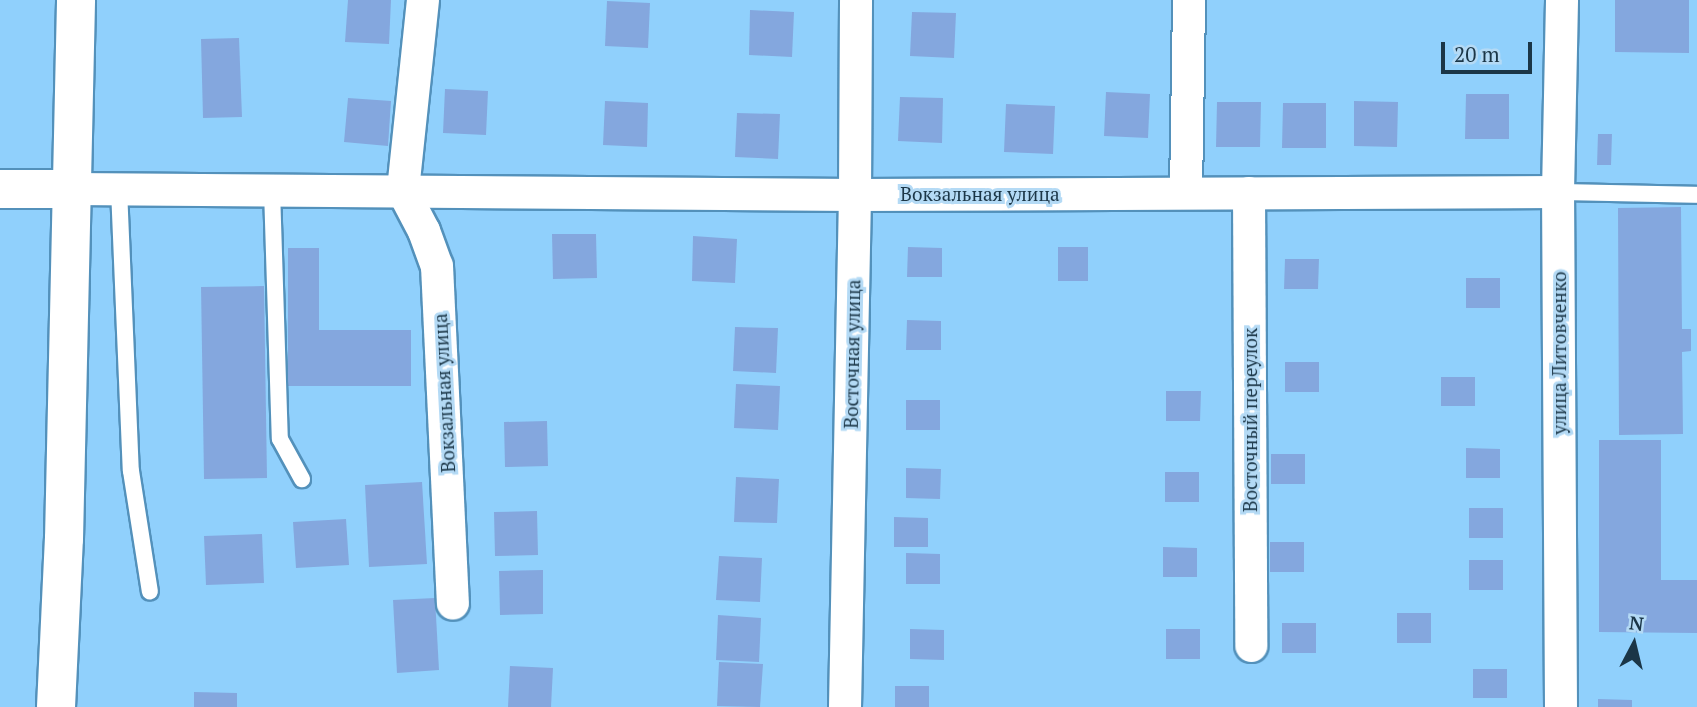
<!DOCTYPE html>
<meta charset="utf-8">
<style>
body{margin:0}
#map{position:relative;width:1697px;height:707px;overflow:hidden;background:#90d0fc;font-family:"PT Serif",serif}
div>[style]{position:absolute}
.building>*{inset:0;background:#84a7de}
.roads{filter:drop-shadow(2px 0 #5391bb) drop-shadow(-2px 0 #5391bb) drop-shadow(0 2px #5391bb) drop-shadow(0 -2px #5391bb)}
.service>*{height:16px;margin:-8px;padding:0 8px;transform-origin:8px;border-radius:8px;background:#fff}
.minor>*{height:32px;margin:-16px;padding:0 16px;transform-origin:16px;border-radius:16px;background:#fff}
.secondary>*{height:38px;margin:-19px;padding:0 19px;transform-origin:19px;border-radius:19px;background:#fff}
span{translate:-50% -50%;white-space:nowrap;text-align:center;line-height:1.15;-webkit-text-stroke:6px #b4daf5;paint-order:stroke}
.street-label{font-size:19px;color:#1b3647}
.north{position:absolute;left:1599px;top:609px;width:70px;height:70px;-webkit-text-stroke:5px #b4daf5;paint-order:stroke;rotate:7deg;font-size:19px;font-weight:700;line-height:28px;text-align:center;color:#1b3647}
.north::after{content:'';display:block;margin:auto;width:24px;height:32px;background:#1b3647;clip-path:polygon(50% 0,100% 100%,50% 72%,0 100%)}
.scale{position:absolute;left:1441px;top:42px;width:91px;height:32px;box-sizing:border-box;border:4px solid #1b3647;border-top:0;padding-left:9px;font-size:21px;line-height:24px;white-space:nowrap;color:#1b3647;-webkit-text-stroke:5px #b4daf5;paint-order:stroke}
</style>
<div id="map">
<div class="building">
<i style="clip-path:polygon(348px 0,391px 0,389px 44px,345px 42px)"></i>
<i style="clip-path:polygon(1615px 0,1689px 0,1689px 53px,1615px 52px)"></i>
<i style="clip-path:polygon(607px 1px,650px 3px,648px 48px,605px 46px)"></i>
<i style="clip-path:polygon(750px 10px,794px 12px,792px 57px,749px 55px)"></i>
<i style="clip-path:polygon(912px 12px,956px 13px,954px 58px,910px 56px)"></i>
<i style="clip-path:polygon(239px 38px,242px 117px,203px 118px,201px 39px)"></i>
<i style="clip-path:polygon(445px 89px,488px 91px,486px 135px,443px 133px)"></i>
<i style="clip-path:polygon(1106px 92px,1150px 94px,1148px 138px,1104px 136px)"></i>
<i style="clip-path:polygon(1466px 94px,1509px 94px,1509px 139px,1465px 139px)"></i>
<i style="clip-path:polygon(900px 97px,943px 98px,942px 143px,898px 141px)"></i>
<i style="clip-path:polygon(348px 98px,391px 101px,388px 146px,344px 142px)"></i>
<i style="clip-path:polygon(605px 101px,648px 103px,647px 147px,603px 145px)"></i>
<i style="clip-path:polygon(1354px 101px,1398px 102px,1397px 147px,1354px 146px)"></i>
<i style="clip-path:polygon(1217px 102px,1261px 102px,1260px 147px,1216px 147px)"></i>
<i style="clip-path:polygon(1283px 103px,1326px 103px,1326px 148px,1282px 148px)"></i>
<i style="clip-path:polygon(1006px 104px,1055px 106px,1053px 154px,1004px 152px)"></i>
<i style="clip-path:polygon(737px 113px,780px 114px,778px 159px,735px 157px)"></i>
<i style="clip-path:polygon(1598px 134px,1612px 134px,1611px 165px,1597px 165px)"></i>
<i style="clip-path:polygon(1681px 207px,1682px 329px,1691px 329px,1691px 351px,1682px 352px,1683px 434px,1619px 435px,1618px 208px)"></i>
<i style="clip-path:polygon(552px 234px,596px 234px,597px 278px,553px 279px)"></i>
<i style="clip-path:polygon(693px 236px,737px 239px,735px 283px,692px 281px)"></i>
<i style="clip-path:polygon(908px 247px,942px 248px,942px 277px,907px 277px)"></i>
<i style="clip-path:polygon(1058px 247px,1088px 247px,1088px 281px,1058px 281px)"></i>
<i style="clip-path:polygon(288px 248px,319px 248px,319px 330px,411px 330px,411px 386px,288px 386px)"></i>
<i style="clip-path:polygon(1285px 259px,1319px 259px,1318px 289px,1284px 289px)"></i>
<i style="clip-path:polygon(1466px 278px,1500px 278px,1500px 308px,1466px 308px)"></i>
<i style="clip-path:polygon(264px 286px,267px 478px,204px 479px,201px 287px)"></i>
<i style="clip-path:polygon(907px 320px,941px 321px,941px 350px,906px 350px)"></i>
<i style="clip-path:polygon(735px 327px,778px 328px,776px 373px,733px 371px)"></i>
<i style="clip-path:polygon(1285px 362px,1319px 362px,1319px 392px,1285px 392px)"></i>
<i style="clip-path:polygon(1441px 377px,1475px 377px,1475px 406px,1441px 406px)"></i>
<i style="clip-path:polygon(736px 384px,780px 386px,778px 430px,734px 428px)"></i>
<i style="clip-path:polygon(1166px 391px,1201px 391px,1200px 421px,1166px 421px)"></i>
<i style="clip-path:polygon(906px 400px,940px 400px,940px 430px,906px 430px)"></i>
<i style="clip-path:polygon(547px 421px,548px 466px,505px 467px,504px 422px)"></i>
<i style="clip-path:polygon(1599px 440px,1661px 440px,1661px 580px,1697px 580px,1697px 633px,1599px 632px)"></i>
<i style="clip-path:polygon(1466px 448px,1500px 449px,1500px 478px,1466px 478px)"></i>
<i style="clip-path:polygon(1271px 454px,1305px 454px,1305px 484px,1271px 484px)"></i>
<i style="clip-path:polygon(906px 468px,941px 469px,940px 499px,906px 498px)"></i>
<i style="clip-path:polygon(1165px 472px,1199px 472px,1199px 502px,1165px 502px)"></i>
<i style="clip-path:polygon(736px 477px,779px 479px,777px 523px,734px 522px)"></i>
<i style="clip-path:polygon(422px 482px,427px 564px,369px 567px,365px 485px)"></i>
<i style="clip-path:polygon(1469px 508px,1503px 508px,1503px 538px,1469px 538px)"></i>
<i style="clip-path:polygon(537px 511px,538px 555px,495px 556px,494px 512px)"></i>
<i style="clip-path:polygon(894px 517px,928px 518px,928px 547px,894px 547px)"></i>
<i style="clip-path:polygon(346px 519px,349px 565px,296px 568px,293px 522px)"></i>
<i style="clip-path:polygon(262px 534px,264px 583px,206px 585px,204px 536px)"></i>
<i style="clip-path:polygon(1270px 542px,1304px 542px,1304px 572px,1270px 572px)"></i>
<i style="clip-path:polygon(1163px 547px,1197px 548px,1197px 577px,1163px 577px)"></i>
<i style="clip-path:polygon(906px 553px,940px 554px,940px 584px,906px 584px)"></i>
<i style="clip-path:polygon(719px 556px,762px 558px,760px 602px,716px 600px)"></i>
<i style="clip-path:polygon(1469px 560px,1503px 560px,1503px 590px,1469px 590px)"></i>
<i style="clip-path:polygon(543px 570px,543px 614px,500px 615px,499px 571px)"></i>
<i style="clip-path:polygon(435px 598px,439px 670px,397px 673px,393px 600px)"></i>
<i style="clip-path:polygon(1397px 613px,1431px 613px,1431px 643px,1397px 643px)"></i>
<i style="clip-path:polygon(718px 615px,761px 618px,759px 662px,716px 660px)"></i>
<i style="clip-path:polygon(1282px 623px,1316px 623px,1316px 653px,1282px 653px)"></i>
<i style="clip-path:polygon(910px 629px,944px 630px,944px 660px,910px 659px)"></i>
<i style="clip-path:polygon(1166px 629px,1200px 629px,1200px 659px,1166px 659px)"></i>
<i style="clip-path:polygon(719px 662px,763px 664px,760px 707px,717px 706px)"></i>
<i style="clip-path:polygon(510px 666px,553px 668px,551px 707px,508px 707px)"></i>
<i style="clip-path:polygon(1473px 669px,1507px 669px,1507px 698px,1473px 698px)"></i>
<i style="clip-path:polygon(895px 686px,929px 686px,929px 707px,895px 707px)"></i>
<i style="clip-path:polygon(194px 692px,237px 693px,237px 707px,194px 707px)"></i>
<i style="clip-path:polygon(1598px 699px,1632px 700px,1632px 707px,1598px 707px)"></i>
</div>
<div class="roads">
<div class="service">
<i style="left:119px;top:189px;width:282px;rotate:87.6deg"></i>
<i style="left:131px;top:471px;width:122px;rotate:81.1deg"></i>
<i style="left:272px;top:190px;width:249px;rotate:88.2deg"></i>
<i style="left:280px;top:439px;width:46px;rotate:61.2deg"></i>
<i style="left:1558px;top:192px;width:139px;rotate:1.2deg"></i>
</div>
<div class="minor">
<i style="left:423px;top:0;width:192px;rotate:96deg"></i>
<i style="left:403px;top:191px;width:45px;rotate:62.3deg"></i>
<i style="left:424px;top:231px;width:37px;rotate:70deg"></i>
<i style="left:437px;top:266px;width:338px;rotate:87.3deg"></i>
<i style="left:72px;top:189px;width:783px;rotate:0.44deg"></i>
<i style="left:855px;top:195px;width:703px;rotate:-0.24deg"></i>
<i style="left:1186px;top:193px;width:193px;rotate:-89.1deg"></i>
<i style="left:1249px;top:193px;width:453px;rotate:89.7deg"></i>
<i style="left:845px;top:707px;width:512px;rotate:-88.88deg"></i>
<i style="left:855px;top:195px;width:195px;rotate:-89.7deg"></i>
<i style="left:1561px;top:707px;width:515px;rotate:-90.33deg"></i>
<i style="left:1558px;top:192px;width:192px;rotate:-88.8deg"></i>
</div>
<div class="secondary">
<i style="left:0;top:189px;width:72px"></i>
<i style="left:56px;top:707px;width:168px;rotate:-87.3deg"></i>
<i style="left:64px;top:539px;width:539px;rotate:-88.72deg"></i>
</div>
</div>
<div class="street-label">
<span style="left:980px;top:194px">Вокзальная улица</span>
<span style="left:1559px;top:353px;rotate:-90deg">улица Литовченко</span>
<span style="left:852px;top:354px;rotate:-89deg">Восточная улица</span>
<span style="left:444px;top:393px;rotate:-93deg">Вокзальная улица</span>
<span style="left:1250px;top:420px;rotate:-90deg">Восточный переулок</span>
</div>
<div class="north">N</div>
<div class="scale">20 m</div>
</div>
